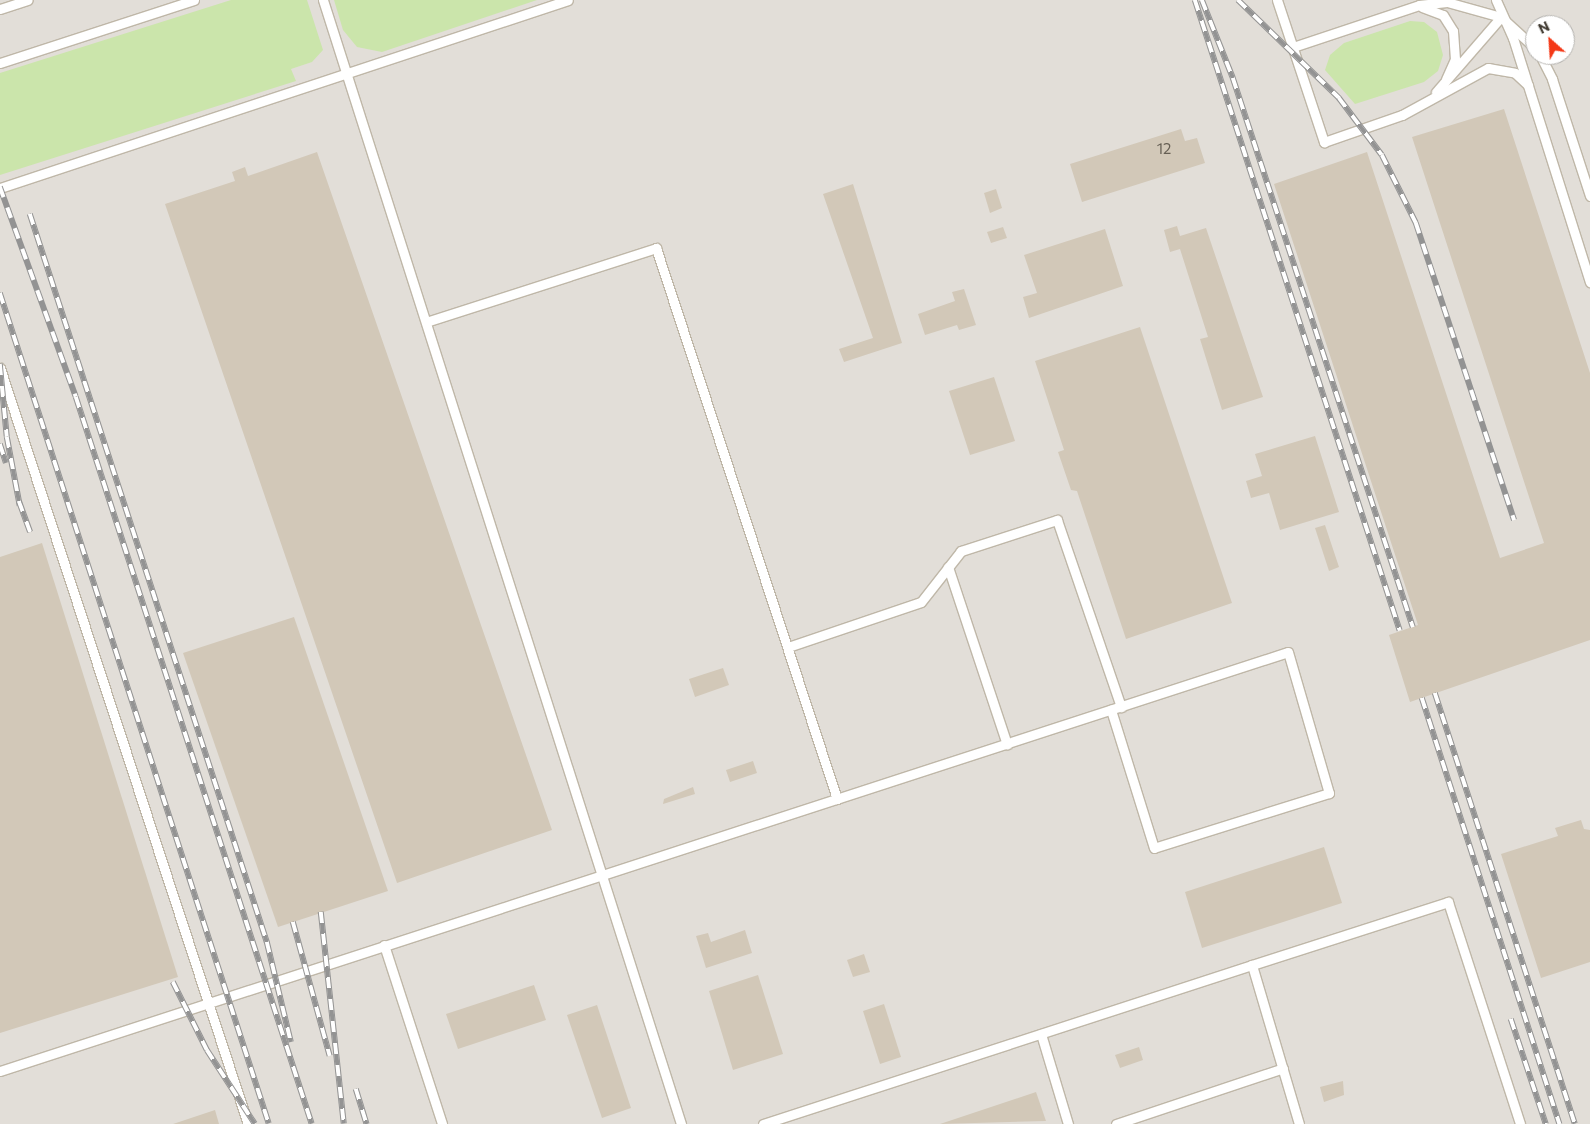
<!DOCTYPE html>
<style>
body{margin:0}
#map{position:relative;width:1590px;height:1124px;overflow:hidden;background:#f1ece2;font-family:Commissioner,sans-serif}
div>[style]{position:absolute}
.industrial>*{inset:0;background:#e2ded8}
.green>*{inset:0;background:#cbe5ab}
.building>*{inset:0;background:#d2c8b8}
.roads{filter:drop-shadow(1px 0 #bfb7a8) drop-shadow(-1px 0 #bfb7a8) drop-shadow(0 1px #bfb7a8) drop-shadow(0 -1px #bfb7a8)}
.lane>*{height:9px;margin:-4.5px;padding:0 4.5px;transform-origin:4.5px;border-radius:4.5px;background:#fff}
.rail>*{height:5.5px;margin-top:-2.75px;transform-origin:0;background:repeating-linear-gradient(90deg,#fff 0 11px,#939393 0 22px);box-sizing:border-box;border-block:1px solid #939393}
span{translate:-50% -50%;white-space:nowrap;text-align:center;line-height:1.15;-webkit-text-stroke:5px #fff;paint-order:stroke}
.number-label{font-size:15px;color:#665f54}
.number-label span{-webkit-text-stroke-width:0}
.north{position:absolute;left:1525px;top:15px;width:50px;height:50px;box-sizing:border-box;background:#fff;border:1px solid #b3b1ad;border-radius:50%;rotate:334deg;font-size:14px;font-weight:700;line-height:20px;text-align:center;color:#423c33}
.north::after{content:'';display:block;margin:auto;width:18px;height:22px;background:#f43816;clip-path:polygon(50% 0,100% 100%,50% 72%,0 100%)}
</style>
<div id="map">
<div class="industrial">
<i style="clip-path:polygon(evenodd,0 0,1590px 0,1590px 1124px,0 1124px,0 0,1535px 25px,1565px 25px,1565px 55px,1535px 55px,1535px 25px)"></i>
</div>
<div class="green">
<i style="clip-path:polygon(231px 0,307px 0,323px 50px,312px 62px,291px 69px,296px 81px,0 175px,0 73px)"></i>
<i style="clip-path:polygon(334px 0,537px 0,382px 52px,357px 47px,343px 30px)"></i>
<i style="clip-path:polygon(1410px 21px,1424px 22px,1437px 32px,1443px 55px,1438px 71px,1424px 82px,1355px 104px,1325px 70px,1330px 55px,1344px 43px)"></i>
</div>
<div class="building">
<i style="clip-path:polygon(1504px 109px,1590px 373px,1590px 640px,1410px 702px,1389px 635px,1418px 625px,1274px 184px,1367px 152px,1500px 558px,1544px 543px,1412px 137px)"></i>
<i style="clip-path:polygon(1181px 129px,1185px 141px,1197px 138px,1205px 163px,1082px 202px,1070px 164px)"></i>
<i style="clip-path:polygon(317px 152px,552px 830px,397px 883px,165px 204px,235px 181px,232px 172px,245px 167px,248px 176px)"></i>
<i style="clip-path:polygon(853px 184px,902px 343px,844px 362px,839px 349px,873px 338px,823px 194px)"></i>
<i style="clip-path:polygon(996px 189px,1002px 208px,990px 213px,984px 193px)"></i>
<i style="clip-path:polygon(1177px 226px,1180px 236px,1206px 228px,1263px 397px,1222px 410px,1200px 339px,1208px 337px,1180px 249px,1170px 252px,1164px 230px)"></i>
<i style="clip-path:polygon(1003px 227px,1007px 238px,991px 243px,987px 232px)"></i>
<i style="clip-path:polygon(1105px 229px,1123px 286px,1029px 318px,1023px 297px,1037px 293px,1024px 255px)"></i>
<i style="clip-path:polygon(964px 289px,976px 325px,959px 330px,957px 325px,925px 335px,918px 314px,955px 301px,952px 292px)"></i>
<i style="clip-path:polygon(1140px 327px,1232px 603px,1126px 639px,1077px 491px,1071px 490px,1058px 452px,1064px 450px,1035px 361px)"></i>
<i style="clip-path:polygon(994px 377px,1015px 441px,970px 455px,949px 391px)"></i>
<i style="clip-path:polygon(1315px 436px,1339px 512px,1280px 530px,1269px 493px,1251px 498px,1246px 481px,1262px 476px,1255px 454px)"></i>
<i style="clip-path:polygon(1325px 525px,1339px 567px,1329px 571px,1315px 528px)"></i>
<i style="clip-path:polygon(42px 543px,178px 977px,0 1033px,0 557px)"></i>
<i style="clip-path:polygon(294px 617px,388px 891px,278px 927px,183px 653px)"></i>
<i style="clip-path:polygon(723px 668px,729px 685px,695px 697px,689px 679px)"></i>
<i style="clip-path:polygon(753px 761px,757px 773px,730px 782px,726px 770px)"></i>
<i style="clip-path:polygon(693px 787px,695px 794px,663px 804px,664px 799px)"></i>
<i style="clip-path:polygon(1581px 820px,1584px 829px,1590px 830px,1590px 962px,1541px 978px,1501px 854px,1558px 836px,1555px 828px)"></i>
<i style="clip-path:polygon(1324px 847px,1342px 903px,1202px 948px,1185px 892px)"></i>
<i style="clip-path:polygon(745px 930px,752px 953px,706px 968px,696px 936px,708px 933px,711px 942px)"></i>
<i style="clip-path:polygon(864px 954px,870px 972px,853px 977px,847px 960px)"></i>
<i style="clip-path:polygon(758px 975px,783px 1054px,733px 1070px,709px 991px)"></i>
<i style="clip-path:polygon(534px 985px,546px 1020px,458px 1049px,446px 1014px)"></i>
<i style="clip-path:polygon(884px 1004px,901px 1057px,880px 1064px,863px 1011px)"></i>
<i style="clip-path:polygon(597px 1005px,631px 1108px,602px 1118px,567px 1015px)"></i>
<i style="clip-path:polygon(1139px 1047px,1143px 1060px,1120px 1068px,1115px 1055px)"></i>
<i style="clip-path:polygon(1343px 1081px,1344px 1095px,1324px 1102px,1320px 1087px)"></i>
<i style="clip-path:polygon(1036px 1092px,1046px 1121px,940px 1124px)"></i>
<i style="clip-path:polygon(215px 1110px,219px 1124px,173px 1124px)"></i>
</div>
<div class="roads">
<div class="lane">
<i style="left:323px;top:0;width:1180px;rotate:72.33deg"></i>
<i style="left:1277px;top:0;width:150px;rotate:71.7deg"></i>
<i style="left:1324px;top:142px;width:83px;rotate:-19.1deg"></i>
<i style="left:1402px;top:115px;width:98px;rotate:-28.7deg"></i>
<i style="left:1488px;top:68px;width:27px;rotate:10deg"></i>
<i style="left:1515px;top:73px;width:18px;rotate:43deg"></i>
<i style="left:1496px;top:0;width:42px;rotate:65.9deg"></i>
<i style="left:1513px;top:38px;width:256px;rotate:72.5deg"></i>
<i style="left:1422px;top:7px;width:22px;rotate:21deg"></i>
<i style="left:1443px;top:15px;width:19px;rotate:58deg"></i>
<i style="left:1453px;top:31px;width:28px;rotate:86deg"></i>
<i style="left:1455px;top:59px;width:22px;rotate:114deg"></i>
<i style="left:0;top:9px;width:29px;rotate:-18deg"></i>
<i style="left:1293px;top:47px;width:133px;rotate:-18.4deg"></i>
<i style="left:1419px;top:5px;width:28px;rotate:-6deg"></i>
<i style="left:1447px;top:2px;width:56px;rotate:15.5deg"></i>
<i style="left:1501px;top:17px;width:46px;rotate:42.4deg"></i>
<i style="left:1540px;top:55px;width:27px;rotate:63deg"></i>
<i style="left:1552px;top:79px;width:123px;rotate:72deg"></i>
<i style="left:0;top:63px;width:204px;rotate:-18deg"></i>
<i style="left:1436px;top:92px;width:99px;rotate:-49.1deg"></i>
<i style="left:0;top:188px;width:598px;rotate:-18.31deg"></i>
<i style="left:426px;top:322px;width:242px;rotate:-17.8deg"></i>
<i style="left:656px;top:248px;width:580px;rotate:71.81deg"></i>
<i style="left:0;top:368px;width:796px;rotate:71.84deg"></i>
<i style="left:948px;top:567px;width:187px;rotate:71.6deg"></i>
<i style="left:788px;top:647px;width:140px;rotate:-18.7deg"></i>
<i style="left:921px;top:602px;width:65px;rotate:-51.9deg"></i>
<i style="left:961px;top:551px;width:101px;rotate:-17.9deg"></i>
<i style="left:1057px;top:520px;width:198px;rotate:71.1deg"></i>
<i style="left:384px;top:945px;width:188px;rotate:72deg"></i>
<i style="left:1041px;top:1034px;width:94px;rotate:73.3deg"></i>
<i style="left:0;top:1071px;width:1354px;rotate:-18.02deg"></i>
<i style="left:1288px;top:652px;width:147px;rotate:73.8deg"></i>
<i style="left:1329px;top:793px;width:183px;rotate:162.6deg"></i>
<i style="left:1154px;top:848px;width:145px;rotate:-107.3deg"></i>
<i style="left:763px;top:1124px;width:514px;rotate:-18.01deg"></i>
<i style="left:1116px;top:1124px;width:176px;rotate:-18.5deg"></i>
<i style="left:1299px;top:1124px;width:166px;rotate:-106.5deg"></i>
<i style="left:1252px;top:965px;width:206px;rotate:-17.8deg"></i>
<i style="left:1448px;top:902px;width:233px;rotate:72deg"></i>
</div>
</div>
<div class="rail">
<i style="left:1195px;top:0;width:663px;rotate:72deg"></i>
<i style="left:1202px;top:0;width:84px;rotate:68.3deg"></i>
<i style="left:1233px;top:78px;width:578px;rotate:71.85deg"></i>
<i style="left:1238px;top:0;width:141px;rotate:44.1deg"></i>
<i style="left:1339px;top:98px;width:71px;rotate:53deg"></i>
<i style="left:1382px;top:155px;width:76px;rotate:63.4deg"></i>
<i style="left:1416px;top:223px;width:313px;rotate:71.7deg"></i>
<i style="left:0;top:187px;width:223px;rotate:70.1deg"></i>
<i style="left:76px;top:397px;width:764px;rotate:72.02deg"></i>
<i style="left:30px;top:214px;width:766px;rotate:71.97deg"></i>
<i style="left:267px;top:942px;width:103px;rotate:76.5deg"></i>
<i style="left:0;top:293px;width:873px;rotate:72.06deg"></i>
<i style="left:0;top:364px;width:73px;rotate:84.5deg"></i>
<i style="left:7px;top:437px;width:70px;rotate:79.3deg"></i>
<i style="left:0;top:444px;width:20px;rotate:72deg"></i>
<i style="left:19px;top:501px;width:33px;rotate:70deg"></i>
<i style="left:1435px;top:693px;width:453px;rotate:72deg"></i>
<i style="left:1422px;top:698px;width:448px;rotate:72.1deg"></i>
<i style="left:321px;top:912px;width:213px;rotate:83.8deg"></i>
<i style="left:293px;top:922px;width:139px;rotate:74.6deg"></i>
<i style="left:173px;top:982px;width:76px;rotate:63.4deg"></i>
<i style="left:207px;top:1050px;width:88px;rotate:57deg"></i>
<i style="left:1511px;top:1019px;width:111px;rotate:71.6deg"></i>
<i style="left:356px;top:1089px;width:37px;rotate:73deg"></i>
</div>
<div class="number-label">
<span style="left:1164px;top:149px">12</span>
</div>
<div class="north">N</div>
</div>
